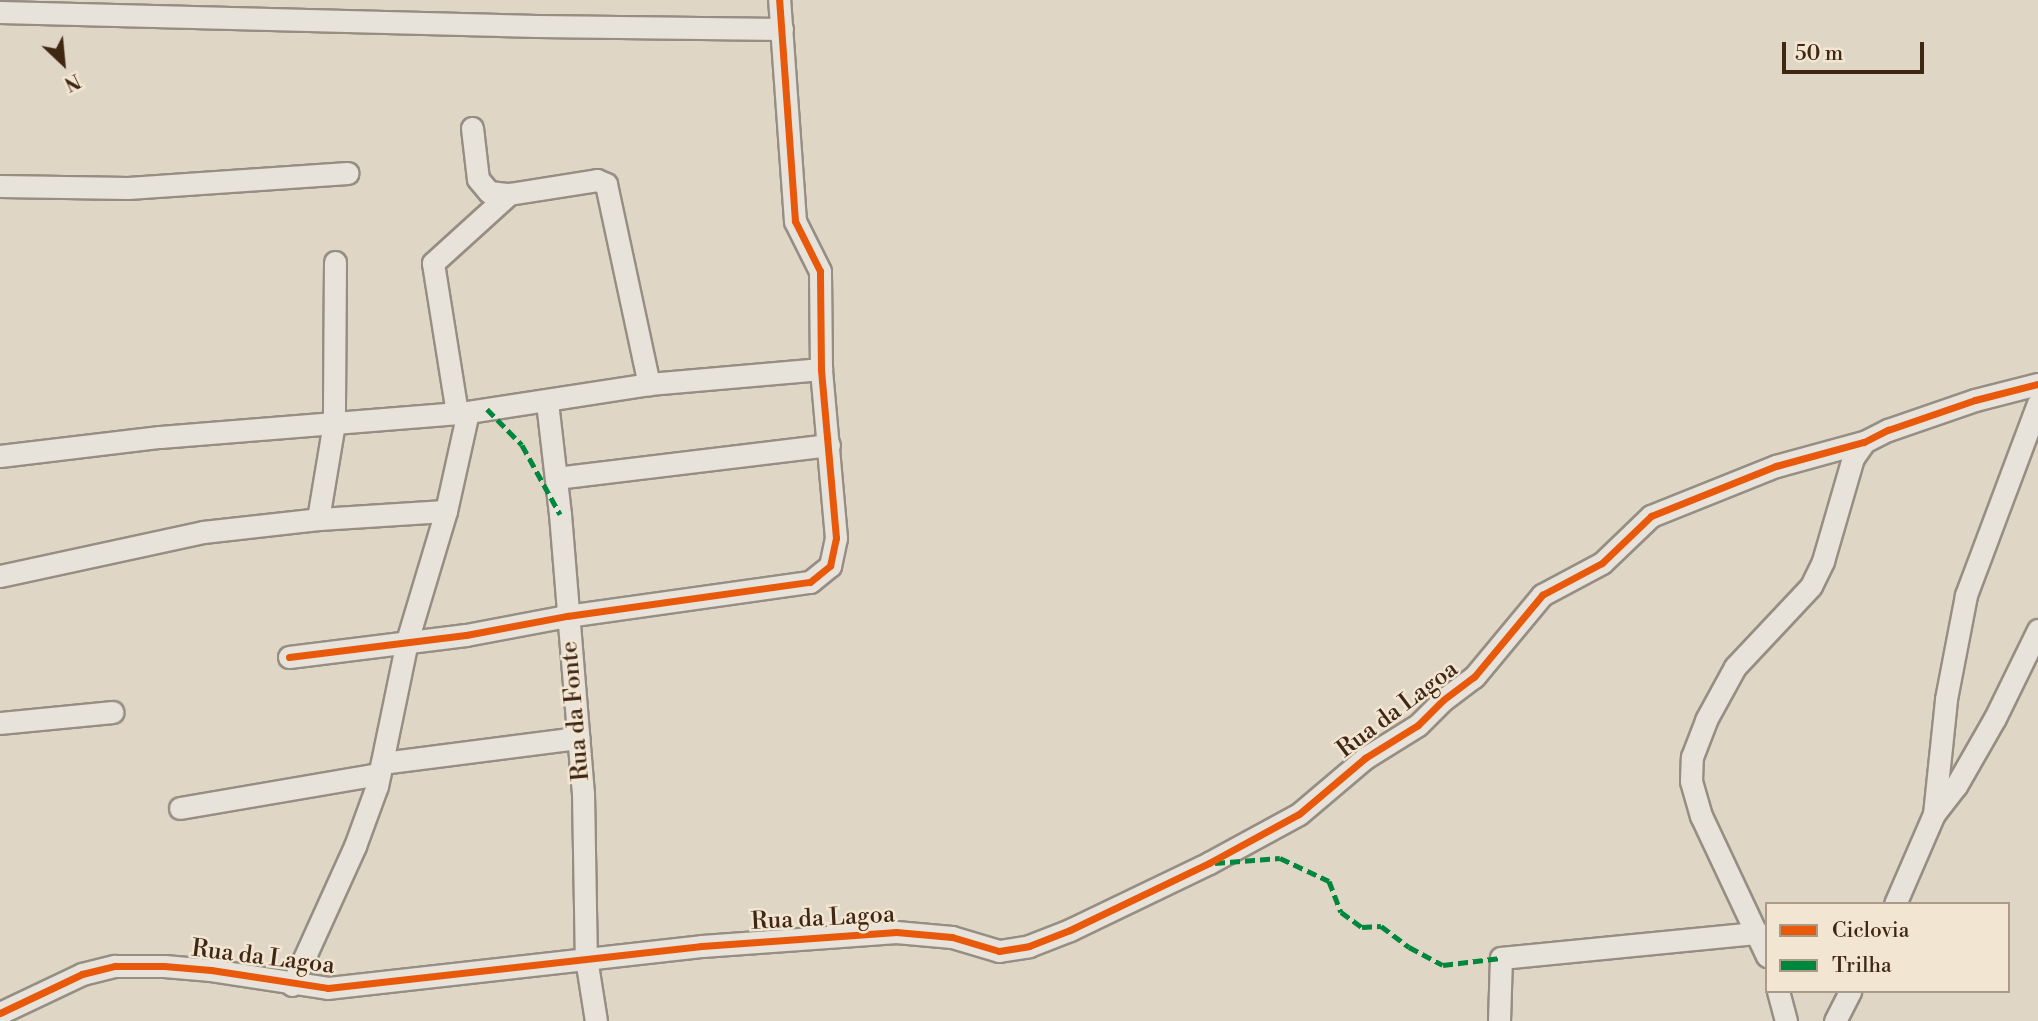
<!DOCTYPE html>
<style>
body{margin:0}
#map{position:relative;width:2038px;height:1021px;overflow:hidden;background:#e0d6c6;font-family:"Libre Bodoni",serif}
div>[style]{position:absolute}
.roads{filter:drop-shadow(2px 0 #978e83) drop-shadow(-2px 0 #978e83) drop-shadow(0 2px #978e83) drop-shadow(0 -2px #978e83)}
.minor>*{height:21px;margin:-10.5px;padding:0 10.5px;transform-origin:10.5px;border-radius:10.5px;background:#e7e2da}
.quiet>*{height:5px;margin-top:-2.5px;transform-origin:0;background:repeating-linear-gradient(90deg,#00873e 0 10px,transparent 0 15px)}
.cycleway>*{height:7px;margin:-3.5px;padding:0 3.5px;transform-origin:3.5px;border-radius:3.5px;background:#e8590c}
span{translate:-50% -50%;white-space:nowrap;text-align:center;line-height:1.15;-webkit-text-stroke:5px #f2e6d3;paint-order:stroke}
.street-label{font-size:24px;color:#3f2714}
.legend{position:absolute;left:1765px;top:902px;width:245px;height:91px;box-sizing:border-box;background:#f2e6d3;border:2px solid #aa9a87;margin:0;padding:9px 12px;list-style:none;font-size:21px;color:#3f2714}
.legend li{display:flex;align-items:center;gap:14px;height:35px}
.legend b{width:35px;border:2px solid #aa9a87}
.north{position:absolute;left:28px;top:28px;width:70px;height:70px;-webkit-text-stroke:5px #f2e6d3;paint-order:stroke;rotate:154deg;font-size:19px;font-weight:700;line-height:28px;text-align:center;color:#3f2714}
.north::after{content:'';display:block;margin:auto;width:24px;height:32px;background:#3f2714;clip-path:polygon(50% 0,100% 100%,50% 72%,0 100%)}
.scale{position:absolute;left:1782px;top:42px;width:142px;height:32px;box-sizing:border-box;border:4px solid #3f2714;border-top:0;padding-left:9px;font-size:21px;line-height:24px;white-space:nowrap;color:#3f2714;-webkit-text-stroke:5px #f2e6d3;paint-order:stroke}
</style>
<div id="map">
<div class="roads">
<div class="minor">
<i style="left:0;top:12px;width:537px;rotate:1.49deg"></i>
<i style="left:537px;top:26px;width:245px;rotate:0.7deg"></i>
<i style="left:472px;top:128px;width:51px;rotate:83.3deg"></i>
<i style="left:478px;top:179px;width:17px;rotate:50deg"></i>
<i style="left:489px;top:192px;width:20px;rotate:6deg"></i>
<i style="left:509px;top:194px;width:89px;rotate:-9deg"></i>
<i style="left:597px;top:180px;width:10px;rotate:24deg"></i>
<i style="left:606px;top:184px;width:205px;rotate:77.9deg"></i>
<i style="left:0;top:186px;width:128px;rotate:0.9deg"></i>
<i style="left:128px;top:188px;width:220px;rotate:-3.9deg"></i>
<i style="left:335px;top:262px;width:161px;rotate:90.4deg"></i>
<i style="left:334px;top:423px;width:97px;rotate:99.5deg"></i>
<i style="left:318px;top:519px;width:128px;rotate:-3.6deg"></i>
<i style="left:547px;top:402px;width:113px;rotate:83.4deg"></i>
<i style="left:560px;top:514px;width:280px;rotate:85.3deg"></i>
<i style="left:583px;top:793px;width:165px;rotate:89deg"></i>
<i style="left:586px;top:958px;width:64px;rotate:81deg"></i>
<i style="left:457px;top:413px;width:152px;rotate:-99.1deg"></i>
<i style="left:433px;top:263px;width:103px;rotate:-42.2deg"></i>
<i style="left:0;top:456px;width:161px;rotate:-6.8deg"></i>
<i style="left:160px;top:437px;width:309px;rotate:-4.6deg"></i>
<i style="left:468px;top:412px;width:183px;rotate:-8.8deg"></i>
<i style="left:649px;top:384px;width:173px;rotate:-5deg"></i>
<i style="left:556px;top:478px;width:275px;rotate:-6.9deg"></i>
<i style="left:0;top:576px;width:208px;rotate:-12.2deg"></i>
<i style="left:203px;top:532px;width:116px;rotate:-6.4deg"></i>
<i style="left:289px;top:657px;width:178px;rotate:-7.1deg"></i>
<i style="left:466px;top:635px;width:103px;rotate:-10.7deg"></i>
<i style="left:567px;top:616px;width:245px;rotate:-8deg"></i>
<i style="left:810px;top:582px;width:26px;rotate:-39deg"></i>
<i style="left:830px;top:566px;width:29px;rotate:-78deg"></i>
<i style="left:836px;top:538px;width:170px;rotate:-95.1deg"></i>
<i style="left:821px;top:369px;width:98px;rotate:-90.6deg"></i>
<i style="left:820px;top:271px;width:56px;rotate:-116.6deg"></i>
<i style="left:795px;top:221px;width:222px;rotate:-94.1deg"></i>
<i style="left:0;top:723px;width:113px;rotate:-5.6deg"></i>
<i style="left:382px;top:763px;width:198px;rotate:-7.3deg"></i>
<i style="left:180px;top:808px;width:202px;rotate:-9.7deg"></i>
<i style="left:1934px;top:814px;width:116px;rotate:-84deg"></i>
<i style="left:1946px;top:699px;width:106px;rotate:-79.1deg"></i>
<i style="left:1966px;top:595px;width:205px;rotate:-69.4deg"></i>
<i style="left:1895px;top:904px;width:98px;rotate:-66.6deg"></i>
<i style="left:1934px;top:814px;width:36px;rotate:-52deg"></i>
<i style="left:1956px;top:786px;width:78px;rotate:-60.2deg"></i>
<i style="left:1995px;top:718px;width:98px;rotate:-64deg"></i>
<i style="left:1767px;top:956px;width:155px;rotate:-115.2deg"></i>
<i style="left:1701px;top:816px;width:36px;rotate:-106deg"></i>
<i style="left:1691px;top:781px;width:24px;rotate:-88deg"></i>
<i style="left:1692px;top:757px;width:40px;rotate:-69deg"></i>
<i style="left:1706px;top:720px;width:60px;rotate:-61.3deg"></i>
<i style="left:1735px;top:667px;width:111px;rotate:-46.8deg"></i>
<i style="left:1811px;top:586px;width:28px;rotate:-64deg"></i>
<i style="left:1823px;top:561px;width:107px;rotate:-73.8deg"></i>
<i style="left:1853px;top:458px;width:19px;rotate:-55deg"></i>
<i style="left:292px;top:985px;width:153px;rotate:-65.6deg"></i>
<i style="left:355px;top:846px;width:64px;rotate:-69.9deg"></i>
<i style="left:377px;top:786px;width:148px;rotate:-78.3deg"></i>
<i style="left:407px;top:641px;width:136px;rotate:-73.3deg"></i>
<i style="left:446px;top:511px;width:101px;rotate:-77.5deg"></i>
<i style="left:1778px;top:991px;width:31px;rotate:75deg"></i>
<i style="left:0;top:1013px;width:91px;rotate:-25.4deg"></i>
<i style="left:82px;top:974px;width:34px;rotate:-14deg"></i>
<i style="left:115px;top:966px;width:49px"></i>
<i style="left:164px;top:966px;width:47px;rotate:4.9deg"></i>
<i style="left:211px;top:970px;width:118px;rotate:8.7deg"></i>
<i style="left:328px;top:988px;width:376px;rotate:-6.4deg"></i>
<i style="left:702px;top:946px;width:195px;rotate:-4.1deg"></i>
<i style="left:896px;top:932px;width:56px;rotate:5.1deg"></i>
<i style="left:952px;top:937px;width:49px;rotate:16.6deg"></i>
<i style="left:999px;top:951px;width:30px;rotate:-9deg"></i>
<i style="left:1029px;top:946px;width:44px;rotate:-21.3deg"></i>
<i style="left:1070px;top:930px;width:154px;rotate:-25.7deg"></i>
<i style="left:1209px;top:863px;width:102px;rotate:-28.6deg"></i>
<i style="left:1299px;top:814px;width:87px;rotate:-40.3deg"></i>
<i style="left:1365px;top:758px;width:62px;rotate:-31.9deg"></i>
<i style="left:1418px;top:725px;width:35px;rotate:-45deg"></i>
<i style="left:1443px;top:700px;width:39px;rotate:-37deg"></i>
<i style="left:1474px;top:677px;width:107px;rotate:-50.3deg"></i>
<i style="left:1542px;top:595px;width:68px;rotate:-28.1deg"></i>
<i style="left:1602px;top:563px;width:68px;rotate:-43.8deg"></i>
<i style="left:1651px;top:516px;width:135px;rotate:-21.8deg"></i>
<i style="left:1776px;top:466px;width:91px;rotate:-15.3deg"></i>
<i style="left:1864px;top:442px;width:27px;rotate:-27deg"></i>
<i style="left:1888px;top:430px;width:92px;rotate:-19deg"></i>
<i style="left:1975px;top:400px;width:65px;rotate:-14.3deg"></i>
<i style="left:1499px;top:1021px;width:63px;rotate:-88.2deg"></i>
<i style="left:1501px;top:958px;width:258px;rotate:-5.6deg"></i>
<i style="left:1835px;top:1021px;width:34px;rotate:-63deg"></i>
</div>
</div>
<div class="quiet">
<i style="left:487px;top:409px;width:50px;rotate:45.8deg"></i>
<i style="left:522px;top:445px;width:79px;rotate:61.2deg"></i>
<i style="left:1215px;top:863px;width:65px;rotate:-4.4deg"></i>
<i style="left:1280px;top:858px;width:54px;rotate:25.1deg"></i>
<i style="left:1329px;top:881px;width:33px;rotate:69deg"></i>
<i style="left:1341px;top:912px;width:26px;rotate:36deg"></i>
<i style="left:1362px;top:927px;width:19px;rotate:-3deg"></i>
<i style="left:1381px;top:926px;width:35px;rotate:37deg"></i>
<i style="left:1409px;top:947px;width:38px;rotate:28deg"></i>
<i style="left:1443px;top:965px;width:58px;rotate:-6.9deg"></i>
</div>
<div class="cycleway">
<i style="left:289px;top:657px;width:178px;rotate:-7.1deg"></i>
<i style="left:466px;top:635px;width:103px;rotate:-10.7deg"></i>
<i style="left:567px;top:616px;width:245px;rotate:-8deg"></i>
<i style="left:810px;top:582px;width:26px;rotate:-39deg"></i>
<i style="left:830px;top:566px;width:29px;rotate:-78deg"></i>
<i style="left:836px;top:538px;width:170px;rotate:-95.1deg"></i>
<i style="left:821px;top:369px;width:98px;rotate:-90.6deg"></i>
<i style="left:820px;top:271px;width:56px;rotate:-116.6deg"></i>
<i style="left:795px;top:221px;width:222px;rotate:-94.1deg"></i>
<i style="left:0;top:1013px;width:91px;rotate:-25.4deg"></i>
<i style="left:82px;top:974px;width:34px;rotate:-14deg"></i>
<i style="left:115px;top:966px;width:49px"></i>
<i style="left:164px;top:966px;width:47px;rotate:4.9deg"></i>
<i style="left:211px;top:970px;width:118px;rotate:8.7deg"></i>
<i style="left:328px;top:988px;width:376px;rotate:-6.4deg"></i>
<i style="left:702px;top:946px;width:195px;rotate:-4.1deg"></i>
<i style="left:896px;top:932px;width:56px;rotate:5.1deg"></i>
<i style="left:952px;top:937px;width:49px;rotate:16.6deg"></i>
<i style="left:999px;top:951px;width:30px;rotate:-9deg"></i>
<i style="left:1029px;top:946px;width:44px;rotate:-21.3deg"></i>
<i style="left:1070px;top:930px;width:154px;rotate:-25.7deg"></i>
<i style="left:1209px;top:863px;width:102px;rotate:-28.6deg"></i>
<i style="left:1299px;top:814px;width:87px;rotate:-40.3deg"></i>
<i style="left:1365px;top:758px;width:62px;rotate:-31.9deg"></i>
<i style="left:1418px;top:725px;width:35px;rotate:-45deg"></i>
<i style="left:1443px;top:700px;width:39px;rotate:-37deg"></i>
<i style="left:1474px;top:677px;width:107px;rotate:-50.3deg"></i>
<i style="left:1542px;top:595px;width:68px;rotate:-28.1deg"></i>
<i style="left:1602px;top:563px;width:68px;rotate:-43.8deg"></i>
<i style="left:1651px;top:516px;width:135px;rotate:-21.8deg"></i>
<i style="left:1776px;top:466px;width:91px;rotate:-15.3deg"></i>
<i style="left:1864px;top:442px;width:27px;rotate:-27deg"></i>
<i style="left:1888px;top:430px;width:92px;rotate:-19deg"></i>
<i style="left:1975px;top:400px;width:65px;rotate:-14.3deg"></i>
</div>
<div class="street-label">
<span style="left:1398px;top:710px;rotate:-37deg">Rua da Lagoa</span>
<span style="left:576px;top:711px;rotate:-95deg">Rua da Fonte</span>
<span style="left:823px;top:919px;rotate:-3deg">Rua da Lagoa</span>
<span style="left:263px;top:958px;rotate:7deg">Rua da Lagoa</span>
</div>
<ul class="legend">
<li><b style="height:9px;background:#e8590c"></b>Ciclovia</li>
<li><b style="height:9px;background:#00873e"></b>Trilha</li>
</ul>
<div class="north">N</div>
<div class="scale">50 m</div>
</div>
